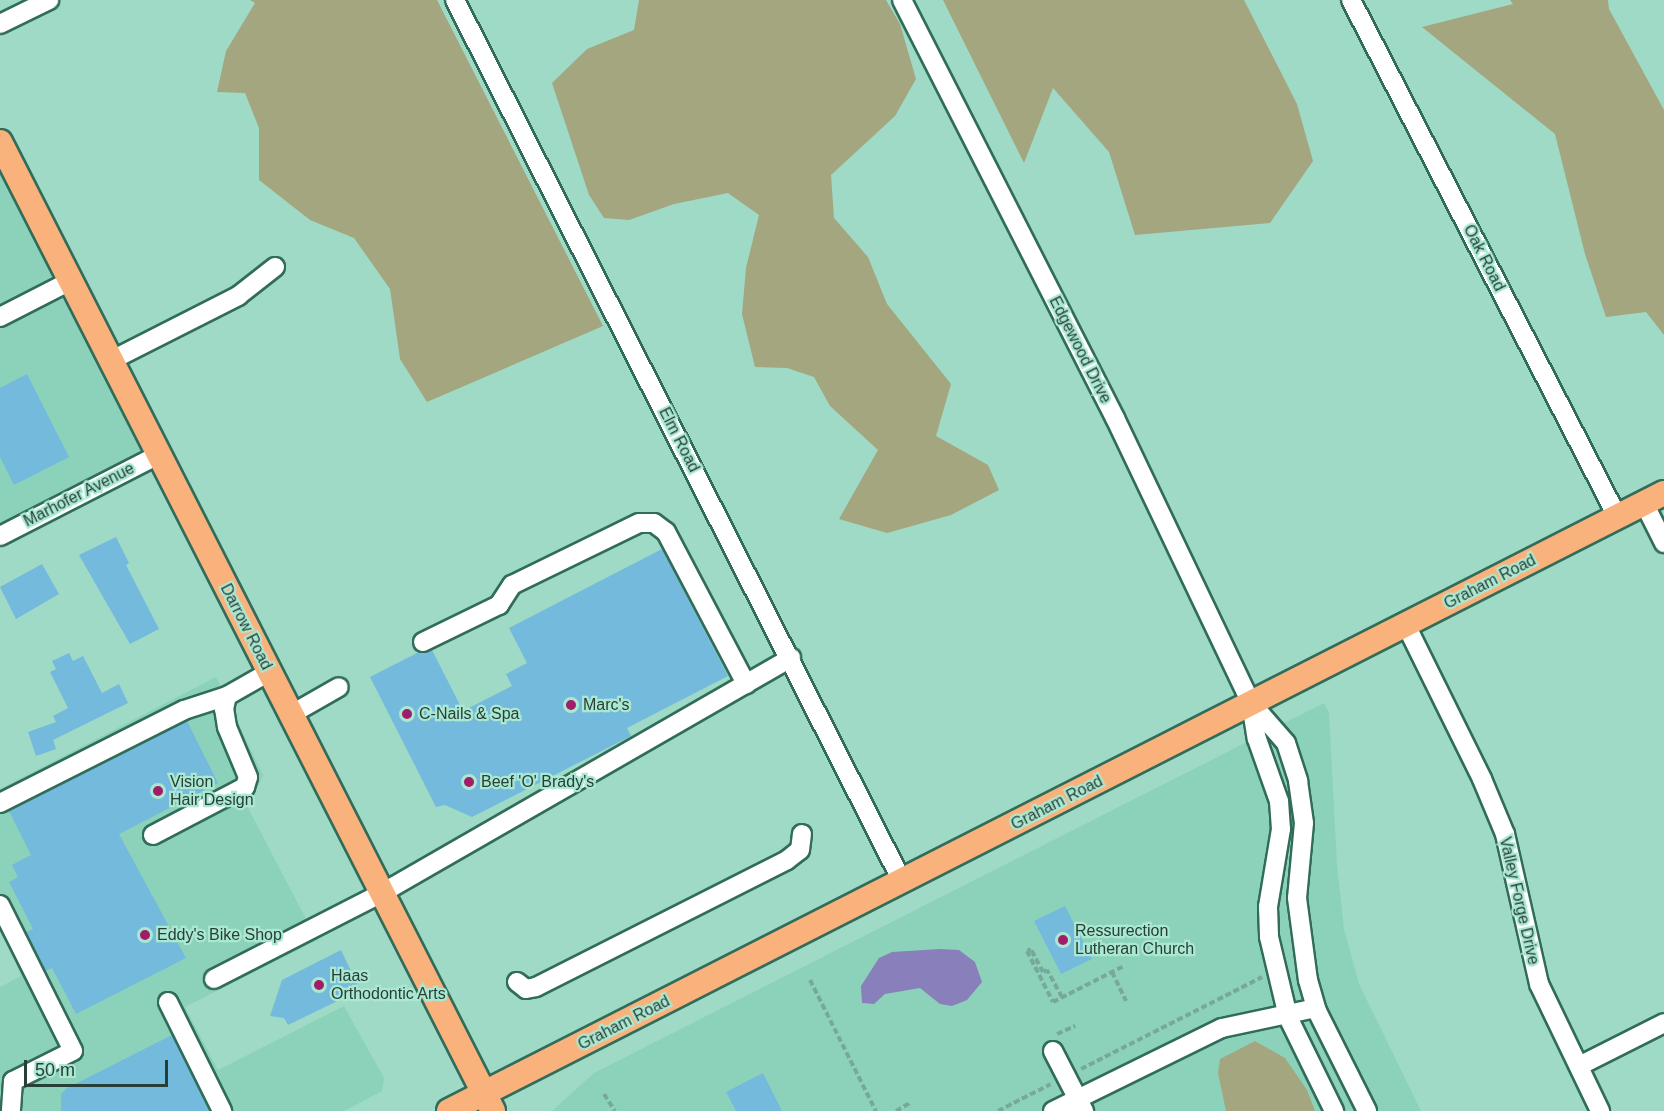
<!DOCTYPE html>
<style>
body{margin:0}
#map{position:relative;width:1664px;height:1111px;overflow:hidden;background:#9edac5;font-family:Helvetica,sans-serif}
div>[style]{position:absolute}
.built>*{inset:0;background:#8cd2ba}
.green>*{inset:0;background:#a3a67f}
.water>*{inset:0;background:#897fba}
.building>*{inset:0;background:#73badd}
.path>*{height:4px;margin-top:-2px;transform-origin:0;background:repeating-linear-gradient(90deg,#78a998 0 6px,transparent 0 9px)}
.roads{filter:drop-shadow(2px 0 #316c5a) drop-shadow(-2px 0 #316c5a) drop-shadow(0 2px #316c5a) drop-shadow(0 -2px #316c5a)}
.minor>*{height:18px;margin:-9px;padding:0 9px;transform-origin:9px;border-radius:9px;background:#fff}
.major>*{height:24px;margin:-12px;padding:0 12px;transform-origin:12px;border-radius:12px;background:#fab27d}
.dots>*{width:16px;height:16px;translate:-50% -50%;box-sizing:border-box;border:3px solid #abe8d2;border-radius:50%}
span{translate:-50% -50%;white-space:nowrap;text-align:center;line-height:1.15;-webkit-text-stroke:4.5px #abe8d2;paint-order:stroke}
.street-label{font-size:16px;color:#273f37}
.poi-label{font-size:16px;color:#273f37}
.left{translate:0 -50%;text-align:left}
.scale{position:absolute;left:24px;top:1060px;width:144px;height:27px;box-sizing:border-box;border:3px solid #273f37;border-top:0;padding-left:8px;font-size:18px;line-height:21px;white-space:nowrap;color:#273f37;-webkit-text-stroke:4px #abe8d2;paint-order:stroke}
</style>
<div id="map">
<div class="built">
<i style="clip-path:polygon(0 142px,166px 454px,0 536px)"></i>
<i style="clip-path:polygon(216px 677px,263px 775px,248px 808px,317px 940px,185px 1007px,218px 1070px,344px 1006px,384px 1078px,382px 1091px,344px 1111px,0 1111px,0 987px,21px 976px,0 923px,0 789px)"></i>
<i style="clip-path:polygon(1324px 703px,1329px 713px,1337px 865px,1344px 929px,1359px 984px,1421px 1111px,552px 1111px,594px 1073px)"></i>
</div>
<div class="green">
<i style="clip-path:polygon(250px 0,437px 0,603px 326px,427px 402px,400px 359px,390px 289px,354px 238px,310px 220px,259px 180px,259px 128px,245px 93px,217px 92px,226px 51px,255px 3px)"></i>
<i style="clip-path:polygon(639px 0,886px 0,900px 24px,916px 79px,895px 116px,831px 175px,834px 218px,868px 257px,887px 304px,951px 384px,936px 436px,988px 465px,999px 490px,951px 515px,887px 533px,839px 519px,878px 450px,830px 406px,814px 377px,787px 368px,755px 367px,742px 314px,746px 268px,759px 215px,728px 193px,674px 204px,629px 220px,604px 218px,589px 195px,552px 83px,587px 49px,634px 30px)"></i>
<i style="clip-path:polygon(943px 0,1244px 0,1297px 104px,1313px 161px,1270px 223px,1135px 235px,1109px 152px,1053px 88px,1024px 163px)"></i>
<i style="clip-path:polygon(1510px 0,1608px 0,1609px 9px,1664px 110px,1664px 335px,1646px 312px,1606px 317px,1585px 254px,1555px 134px,1422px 27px,1513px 4px)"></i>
<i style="clip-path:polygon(1255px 1041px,1285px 1058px,1307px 1090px,1315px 1111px,1226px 1111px,1218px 1073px,1220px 1059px)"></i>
</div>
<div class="water">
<i style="clip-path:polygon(940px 949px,959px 950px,975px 962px,982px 982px,967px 1000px,952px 1006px,940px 1004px,920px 988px,885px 994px,874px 1004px,862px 1003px,861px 986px,879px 958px,892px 952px)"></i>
</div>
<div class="building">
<i style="clip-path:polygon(27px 374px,69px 457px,14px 485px,0 457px,0 388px)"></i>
<i style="clip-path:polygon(116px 537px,129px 563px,126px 565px,159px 629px,130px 644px,79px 555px)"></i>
<i style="clip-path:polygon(662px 549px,728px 676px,627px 728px,631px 736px,472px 817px,445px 805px,436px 807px,370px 677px,419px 652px,432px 650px,463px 711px,512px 686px,506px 674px,527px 663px,509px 628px)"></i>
<i style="clip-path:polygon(42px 564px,59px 594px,16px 619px,0 587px)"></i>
<i style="clip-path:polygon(69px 653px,73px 661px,83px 656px,102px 693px,119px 684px,128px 703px,53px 740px,56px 749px,36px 756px,28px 732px,56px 722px,53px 716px,68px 708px,50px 672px,56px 669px,52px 661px)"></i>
<i style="clip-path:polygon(187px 721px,218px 783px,119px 834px,186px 958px,76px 1014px,52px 968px,46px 971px,26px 932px,33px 929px,9px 882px,18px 877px,12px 865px,31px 855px,9px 811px)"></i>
<i style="clip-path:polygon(1065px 906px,1092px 959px,1061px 974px,1034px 921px)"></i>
<i style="clip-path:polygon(341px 950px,360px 990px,288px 1025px,284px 1018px,270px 1016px,282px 980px)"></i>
<i style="clip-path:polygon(172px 1035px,209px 1111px,61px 1111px,61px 1094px,67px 1088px)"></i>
<i style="clip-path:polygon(763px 1073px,782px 1111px,736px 1111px,726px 1092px)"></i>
</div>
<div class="path">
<i style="left:1112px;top:972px;width:32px;rotate:64deg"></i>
<i style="left:810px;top:980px;width:147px;rotate:63.3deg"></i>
<i style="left:1062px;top:997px;width:31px;rotate:-119deg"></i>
<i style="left:1047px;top:970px;width:4px;rotate:153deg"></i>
<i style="left:1043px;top:972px;width:26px;rotate:-118deg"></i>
<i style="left:1031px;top:949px;width:4px;rotate:153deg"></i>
<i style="left:1027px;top:951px;width:57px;rotate:63deg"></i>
<i style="left:1053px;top:1002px;width:80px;rotate:-26.9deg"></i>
<i style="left:1057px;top:1034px;width:20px;rotate:-24deg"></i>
<i style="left:1081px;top:1069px;width:203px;rotate:-26.9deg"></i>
<i style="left:604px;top:1094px;width:20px;rotate:57deg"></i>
<i style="left:896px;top:1111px;width:16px;rotate:-30deg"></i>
<i style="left:998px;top:1111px;width:59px;rotate:-27deg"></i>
</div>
<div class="roads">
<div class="minor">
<i style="left:455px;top:0;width:988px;rotate:63.1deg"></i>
<i style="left:902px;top:0;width:469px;rotate:63deg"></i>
<i style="left:1115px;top:418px;width:316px;rotate:64.5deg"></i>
<i style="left:1251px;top:703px;width:36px;rotate:81deg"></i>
<i style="left:1257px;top:739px;width:66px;rotate:70.5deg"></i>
<i style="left:1279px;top:801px;width:28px;rotate:86deg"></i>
<i style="left:1281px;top:829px;width:79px;rotate:99.5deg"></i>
<i style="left:1268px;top:907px;width:30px;rotate:88deg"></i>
<i style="left:1269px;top:937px;width:82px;rotate:76.6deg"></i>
<i style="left:1288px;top:1017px;width:105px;rotate:63.9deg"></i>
<i style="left:1351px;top:0;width:581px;rotate:62.73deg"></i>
<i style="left:0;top:24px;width:55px;rotate:-26.1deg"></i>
<i style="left:0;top:317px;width:79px;rotate:-27.2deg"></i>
<i style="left:110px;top:361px;width:144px;rotate:-26.9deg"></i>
<i style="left:238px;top:296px;width:47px;rotate:-38.1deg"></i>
<i style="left:1644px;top:503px;width:45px;rotate:63.4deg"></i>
<i style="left:0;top:536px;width:178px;rotate:-27.1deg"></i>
<i style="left:1406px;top:625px;width:172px;rotate:63.7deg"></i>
<i style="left:1482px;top:779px;width:60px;rotate:67.3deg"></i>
<i style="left:1505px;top:834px;width:154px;rotate:77.2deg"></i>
<i style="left:1539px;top:984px;width:141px;rotate:64.3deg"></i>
<i style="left:423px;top:642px;width:85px;rotate:-26deg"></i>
<i style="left:499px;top:605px;width:24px;rotate:-57deg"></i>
<i style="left:512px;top:585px;width:141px;rotate:-26deg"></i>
<i style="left:639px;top:523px;width:15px"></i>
<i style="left:654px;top:523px;width:15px;rotate:37deg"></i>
<i style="left:666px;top:532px;width:172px;rotate:62.2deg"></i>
<i style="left:1251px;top:703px;width:53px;rotate:48.8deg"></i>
<i style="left:1286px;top:743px;width:40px;rotate:72deg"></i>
<i style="left:1298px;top:781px;width:42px;rotate:81.9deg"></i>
<i style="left:1304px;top:823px;width:75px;rotate:95.3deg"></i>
<i style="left:1297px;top:898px;width:83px;rotate:82.4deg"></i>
<i style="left:1308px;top:980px;width:32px;rotate:74deg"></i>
<i style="left:1317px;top:1011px;width:112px;rotate:63.4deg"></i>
<i style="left:290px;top:715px;width:56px;rotate:-29.7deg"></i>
<i style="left:0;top:803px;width:206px;rotate:-26.8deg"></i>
<i style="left:184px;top:710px;width:45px;rotate:-18deg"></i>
<i style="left:153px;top:835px;width:104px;rotate:-27.6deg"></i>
<i style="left:245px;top:787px;width:10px;rotate:-73deg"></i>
<i style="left:248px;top:777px;width:54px;rotate:-112.8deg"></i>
<i style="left:227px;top:727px;width:18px;rotate:-99deg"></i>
<i style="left:224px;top:709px;width:13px;rotate:-77deg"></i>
<i style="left:227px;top:696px;width:48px;rotate:-29.7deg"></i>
<i style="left:0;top:905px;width:163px;rotate:63.4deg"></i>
<i style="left:73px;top:1051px;width:67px;rotate:153.4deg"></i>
<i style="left:13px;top:1081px;width:30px;rotate:94deg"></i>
<i style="left:214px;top:979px;width:189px;rotate:-27.1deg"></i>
<i style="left:382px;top:893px;width:472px;rotate:-29.9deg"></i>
<i style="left:517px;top:982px;width:11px;rotate:38deg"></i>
<i style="left:526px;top:989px;width:10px;rotate:-11deg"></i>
<i style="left:536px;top:987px;width:281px;rotate:-26.8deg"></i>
<i style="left:787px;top:860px;width:16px;rotate:-38deg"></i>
<i style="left:800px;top:850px;width:16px;rotate:-83deg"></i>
<i style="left:168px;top:1002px;width:122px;rotate:63.6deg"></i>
<i style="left:1053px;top:1051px;width:68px;rotate:62.7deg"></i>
<i style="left:1579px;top:1066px;width:95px;rotate:-26.8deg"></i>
<i style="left:1053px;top:1111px;width:188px;rotate:-26.2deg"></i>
<i style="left:1222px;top:1028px;width:96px;rotate:-12deg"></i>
</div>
<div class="major">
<i style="left:0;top:142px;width:1087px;rotate:63.03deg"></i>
<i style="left:449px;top:1111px;width:1363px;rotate:-26.96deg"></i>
</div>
</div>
<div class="dots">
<i style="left:571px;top:705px;background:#a11c69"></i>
<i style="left:407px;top:714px;background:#a11c69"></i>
<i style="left:469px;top:782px;background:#a11c69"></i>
<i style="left:158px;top:791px;background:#a11c69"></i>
<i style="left:145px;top:935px;background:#a11c69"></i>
<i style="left:1063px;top:940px;background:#a11c69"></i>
<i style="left:319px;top:985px;background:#a11c69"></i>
</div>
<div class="street-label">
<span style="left:1484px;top:258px;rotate:63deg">Oak Road</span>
<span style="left:1080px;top:350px;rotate:63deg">Edgewood Drive</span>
<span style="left:679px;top:440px;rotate:63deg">Elm Road</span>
<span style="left:79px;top:495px;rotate:-27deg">Marhofer Avenue</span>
<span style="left:1490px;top:582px;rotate:-27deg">Graham Road</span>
<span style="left:246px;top:627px;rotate:63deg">Darrow Road</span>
<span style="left:1057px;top:803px;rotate:-27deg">Graham Road</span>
<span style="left:1519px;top:901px;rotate:77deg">Valley Forge Drive</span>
<span style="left:624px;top:1023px;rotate:-27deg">Graham Road</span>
</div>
<div class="poi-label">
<span class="left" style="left:583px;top:705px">Marc's</span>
<span class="left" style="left:419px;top:714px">C-Nails &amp; Spa</span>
<span class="left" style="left:170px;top:791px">Vision<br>Hair Design</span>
<span class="left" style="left:481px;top:782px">Beef 'O' Brady's</span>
<span class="left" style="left:1075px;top:940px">Ressurection<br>Lutheran Church</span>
<span class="left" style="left:157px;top:935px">Eddy's Bike Shop</span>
<span class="left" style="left:331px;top:985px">Haas<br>Orthodontic Arts</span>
</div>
<div class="scale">50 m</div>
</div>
